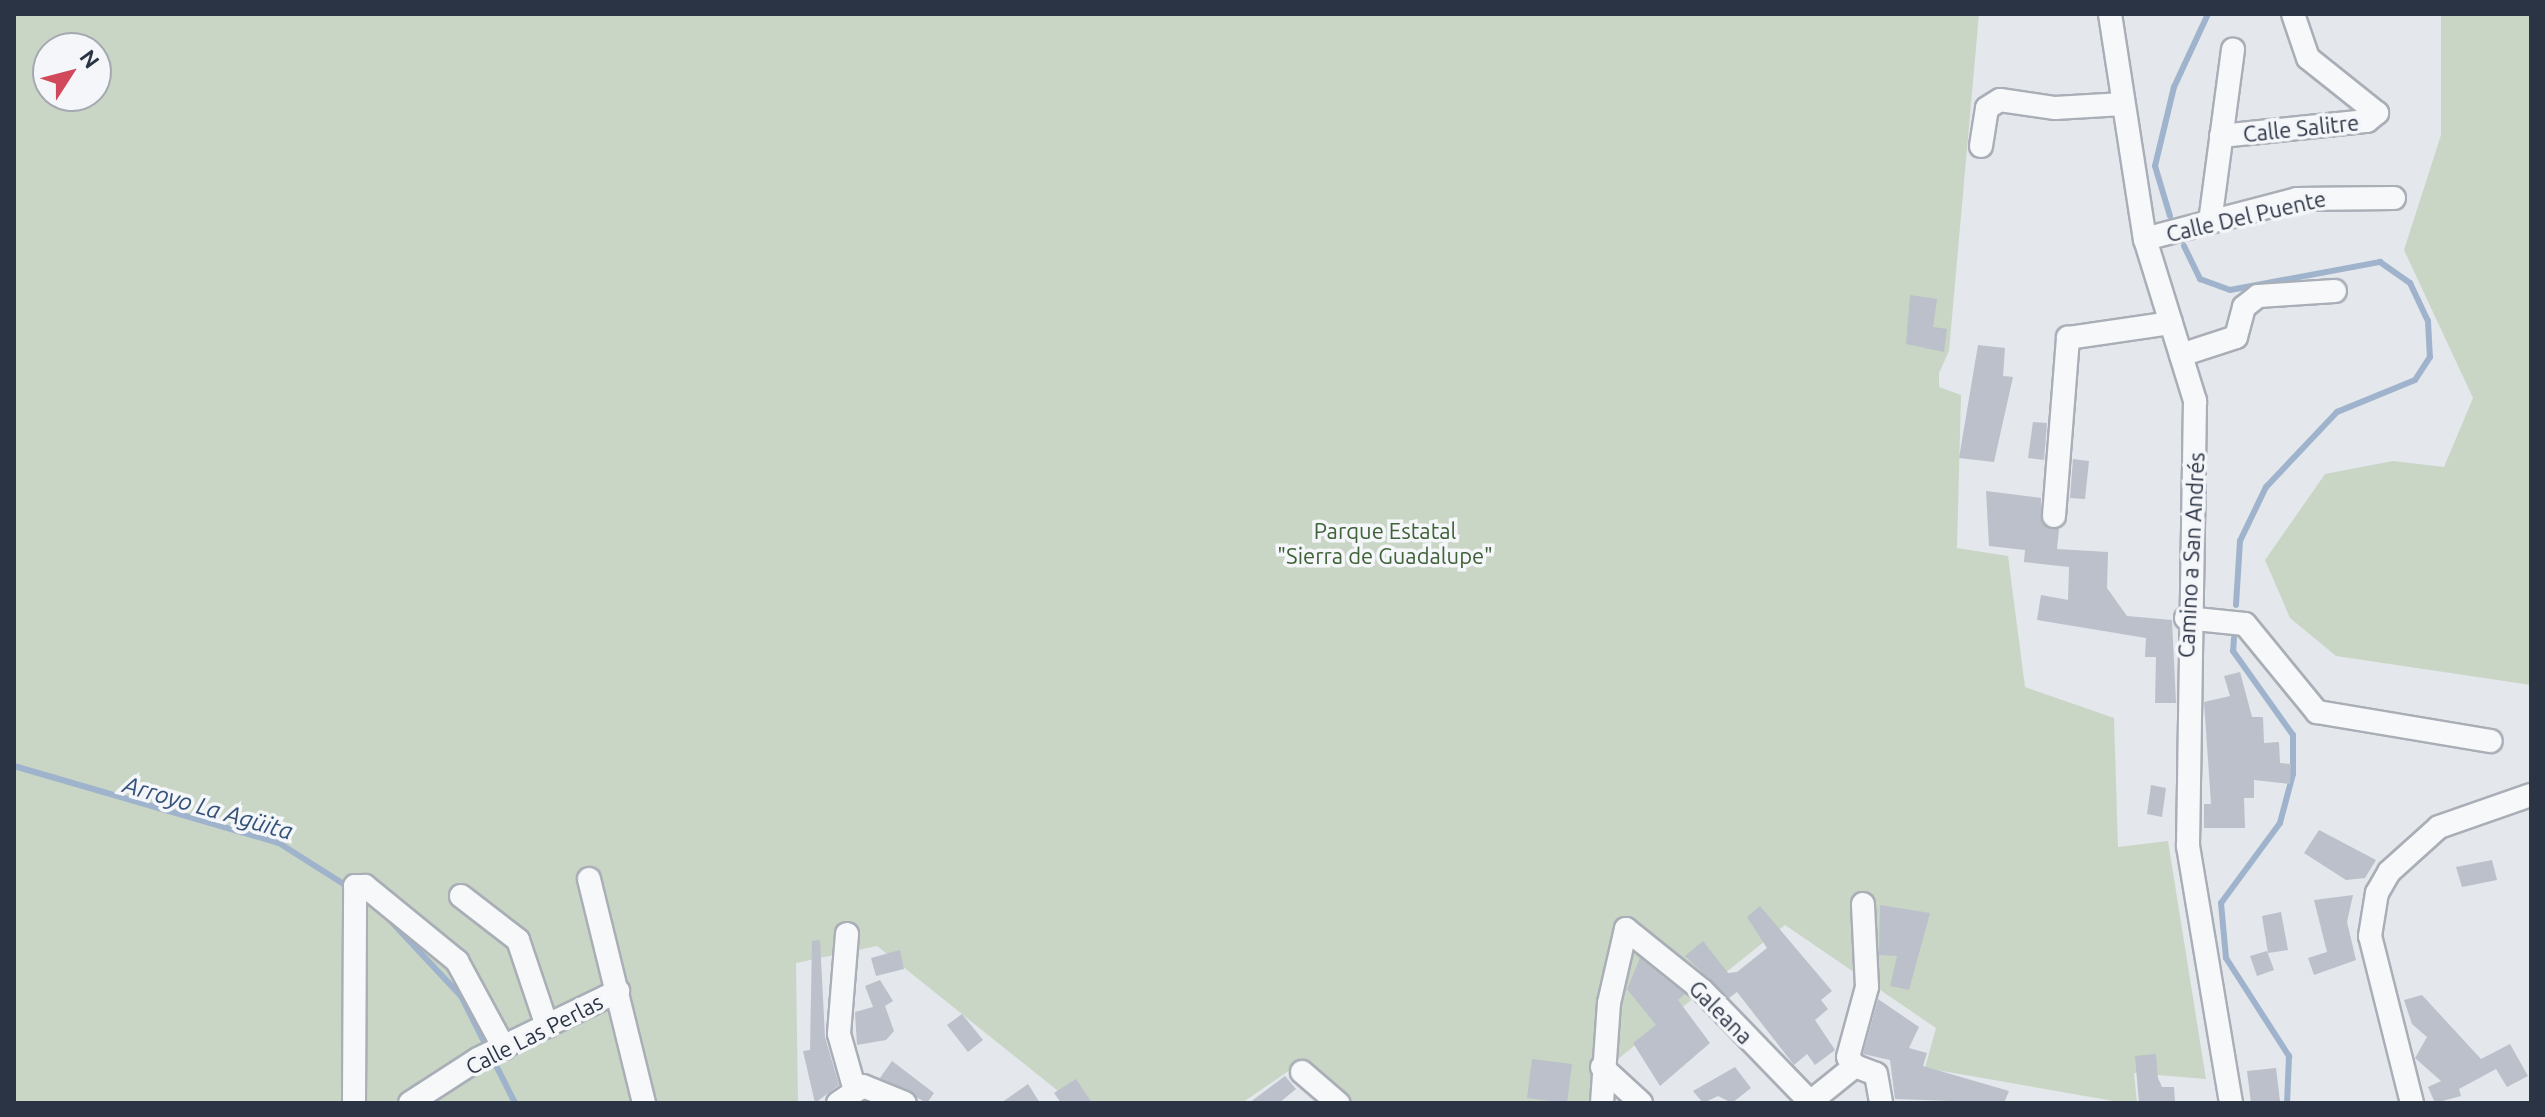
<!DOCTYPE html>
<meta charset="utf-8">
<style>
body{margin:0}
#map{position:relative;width:2545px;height:1117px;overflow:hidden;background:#e4e7ec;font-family:Ubuntu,sans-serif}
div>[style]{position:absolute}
.green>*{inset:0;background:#c9d6c5}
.stream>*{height:6px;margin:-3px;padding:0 3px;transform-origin:3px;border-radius:3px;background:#9fb4cc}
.building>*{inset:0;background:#bbc0ca}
.roads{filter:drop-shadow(2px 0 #a9aeb7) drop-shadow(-2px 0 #a9aeb7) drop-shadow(0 2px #a9aeb7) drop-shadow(0 -2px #a9aeb7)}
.minor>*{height:22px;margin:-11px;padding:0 11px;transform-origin:11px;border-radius:11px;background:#f7f8fa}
span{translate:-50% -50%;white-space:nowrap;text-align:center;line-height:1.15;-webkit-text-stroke:7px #f4f6f9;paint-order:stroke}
.street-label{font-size:22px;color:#2b3445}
.park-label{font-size:22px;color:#3f6138}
.water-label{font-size:24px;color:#34527a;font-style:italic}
.frame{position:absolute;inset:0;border:16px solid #2b3445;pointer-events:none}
.north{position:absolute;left:32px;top:32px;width:80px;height:80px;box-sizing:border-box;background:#f4f6f9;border:2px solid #a4a8b1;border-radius:50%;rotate:54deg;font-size:22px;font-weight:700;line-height:32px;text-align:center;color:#2b3445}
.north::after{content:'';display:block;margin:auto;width:28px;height:36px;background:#d1495b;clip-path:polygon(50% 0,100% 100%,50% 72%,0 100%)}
</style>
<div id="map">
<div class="green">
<i style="clip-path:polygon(evenodd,14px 14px,1979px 14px,1949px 351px,1939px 373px,1939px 387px,1961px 395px,1957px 548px,2008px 556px,2025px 687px,2114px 718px,2118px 847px,2168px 841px,2206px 1079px,2134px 1073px,2137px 1103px,2125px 1103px,1925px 1068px,1936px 1028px,1785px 925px,1593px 1079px,1596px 1103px,1345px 1103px,1297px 1065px,1242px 1103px,1073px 1103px,877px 946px,796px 963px,798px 1103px,14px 1103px,14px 14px,48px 48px,96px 48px,96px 96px,48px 96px,48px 48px)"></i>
<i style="clip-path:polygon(2441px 14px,2531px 14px,2531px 685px,2336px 656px,2290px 618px,2265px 560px,2325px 474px,2393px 461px,2444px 467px,2473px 398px,2404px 250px,2441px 135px)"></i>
</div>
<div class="stream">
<i style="left:2170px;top:216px;width:52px;rotate:-106.7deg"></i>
<i style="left:2155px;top:166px;width:81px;rotate:-76.5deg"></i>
<i style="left:2174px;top:87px;width:81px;rotate:-65deg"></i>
<i style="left:2184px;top:246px;width:37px;rotate:64deg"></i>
<i style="left:2200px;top:279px;width:32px;rotate:20deg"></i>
<i style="left:2230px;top:290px;width:153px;rotate:-10.6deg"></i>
<i style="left:2380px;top:262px;width:37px;rotate:35deg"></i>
<i style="left:2410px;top:283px;width:42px;rotate:64.7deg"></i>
<i style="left:2428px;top:321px;width:36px;rotate:87deg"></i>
<i style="left:2430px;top:357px;width:27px;rotate:123deg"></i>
<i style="left:2415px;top:380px;width:84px;rotate:157.7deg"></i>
<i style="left:2337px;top:412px;width:103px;rotate:133.4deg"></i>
<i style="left:2266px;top:487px;width:60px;rotate:115.7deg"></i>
<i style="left:2240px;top:541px;width:64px;rotate:93.6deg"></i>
<i style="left:2234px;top:638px;width:13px;rotate:94deg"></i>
<i style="left:2233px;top:651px;width:103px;rotate:54.5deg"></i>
<i style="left:2293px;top:735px;width:39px;rotate:90deg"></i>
<i style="left:2293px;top:774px;width:51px;rotate:104.9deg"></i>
<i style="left:2280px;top:823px;width:99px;rotate:126.4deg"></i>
<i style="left:2221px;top:903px;width:55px;rotate:84.8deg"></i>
<i style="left:2226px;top:958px;width:117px;rotate:57.3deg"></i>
<i style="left:2289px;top:1056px;width:47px;rotate:92.4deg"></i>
<i style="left:14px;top:766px;width:276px;rotate:16.2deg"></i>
<i style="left:279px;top:843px;width:84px;rotate:32.4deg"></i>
<i style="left:387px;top:917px;width:108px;rotate:46.9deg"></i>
<i style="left:461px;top:996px;width:120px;rotate:63.2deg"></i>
</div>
<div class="building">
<i style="clip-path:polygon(1910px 295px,1937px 299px,1933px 327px,1947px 329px,1944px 352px,1906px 344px)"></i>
<i style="clip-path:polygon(1978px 345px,2005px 348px,2003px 376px,2013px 377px,1994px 462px,1959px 458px)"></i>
<i style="clip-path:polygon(2033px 422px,2047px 423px,2044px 460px,2028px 458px)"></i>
<i style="clip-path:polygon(2073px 459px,2089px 461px,2085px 499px,2070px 498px)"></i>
<i style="clip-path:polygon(1986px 491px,2041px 498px,2042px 523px,2059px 529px,2057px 549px,2108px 552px,2107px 588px,2127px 616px,2172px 620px,2176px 703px,2155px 703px,2156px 657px,2145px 657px,2146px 638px,2037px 620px,2041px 595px,2068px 600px,2069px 567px,2024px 562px,2025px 550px,1989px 546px)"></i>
<i style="clip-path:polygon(2240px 672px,2252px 717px,2263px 717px,2264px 743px,2279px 742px,2280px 763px,2291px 764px,2290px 784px,2254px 780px,2254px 798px,2244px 798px,2245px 828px,2204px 828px,2204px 804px,2211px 804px,2204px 702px,2230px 696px,2224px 676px)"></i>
<i style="clip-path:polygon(2151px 785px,2166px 788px,2162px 817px,2147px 814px)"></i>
<i style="clip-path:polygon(2319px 830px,2376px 860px,2365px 878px,2346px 880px,2304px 853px)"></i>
<i style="clip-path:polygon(2492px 860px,2497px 880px,2462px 887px,2456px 867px)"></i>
<i style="clip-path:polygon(2353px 895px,2347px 922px,2356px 960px,2314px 975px,2308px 958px,2327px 952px,2314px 900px)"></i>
<i style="clip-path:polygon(1880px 905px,1930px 913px,1909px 990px,1890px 986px,1897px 956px,1879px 955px)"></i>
<i style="clip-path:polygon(1760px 906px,1832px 991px,1821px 1000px,1828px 1009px,1815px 1020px,1835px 1050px,1815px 1065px,1807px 1054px,1794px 1065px,1737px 992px,1729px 998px,1685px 956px,1703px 941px,1728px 973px,1737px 972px,1767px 948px,1747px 917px)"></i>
<i style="clip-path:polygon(2281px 912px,2288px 950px,2268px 953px,2262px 916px)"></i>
<i style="clip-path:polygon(820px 940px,825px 1037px,839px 1085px,815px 1103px,803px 1051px,810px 1050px,812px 941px)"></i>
<i style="clip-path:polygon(900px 950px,904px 969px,876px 976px,871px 958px)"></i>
<i style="clip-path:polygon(2267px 951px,2274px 970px,2257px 976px,2250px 956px)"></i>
<i style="clip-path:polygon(1640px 958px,1685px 994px,1678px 1000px,1710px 1043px,1660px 1086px,1633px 1043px,1656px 1025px,1627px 989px)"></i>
<i style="clip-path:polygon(880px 980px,893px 1001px,885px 1006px,894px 1031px,886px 1040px,857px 1045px,855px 1012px,873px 1007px,865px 986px)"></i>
<i style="clip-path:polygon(2422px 995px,2481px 1059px,2510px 1044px,2528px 1076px,2507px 1087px,2496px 1069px,2459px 1089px,2461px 1096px,2435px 1103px,2428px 1087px,2441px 1081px,2415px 1058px,2427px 1037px,2412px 1024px,2404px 1000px)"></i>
<i style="clip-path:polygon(1878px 999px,1919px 1027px,1909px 1048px,1927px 1053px,1923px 1066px,2009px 1091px,2004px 1103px,1895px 1099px,1890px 1060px,1863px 1054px)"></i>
<i style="clip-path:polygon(962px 1014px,983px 1040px,968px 1052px,947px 1025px)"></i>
<i style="clip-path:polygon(2156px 1054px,2158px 1078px,2162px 1087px,2174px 1087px,2175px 1103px,2139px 1103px,2135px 1056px)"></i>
<i style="clip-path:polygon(1532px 1059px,1572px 1064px,1567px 1103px,1527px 1098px)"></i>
<i style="clip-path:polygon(892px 1061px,934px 1093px,927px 1103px,880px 1078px)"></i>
<i style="clip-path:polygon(1735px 1067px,1751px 1088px,1732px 1103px,1718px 1096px,1703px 1103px,1693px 1091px)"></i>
<i style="clip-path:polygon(2276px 1068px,2280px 1101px,2251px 1103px,2247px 1071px)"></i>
<i style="clip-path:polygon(1285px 1076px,1296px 1089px,1279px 1103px,1249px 1103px)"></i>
<i style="clip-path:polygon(1076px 1079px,1092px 1103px,1061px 1103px,1054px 1093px)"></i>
<i style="clip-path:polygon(1028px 1084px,1040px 1103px,1001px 1103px)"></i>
</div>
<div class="roads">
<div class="minor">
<i style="left:2110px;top:14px;width:228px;rotate:81.2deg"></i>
<i style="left:2145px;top:239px;width:170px;rotate:72.8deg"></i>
<i style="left:2195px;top:401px;width:445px;rotate:90.9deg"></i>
<i style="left:2188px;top:846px;width:261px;rotate:80.5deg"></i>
<i style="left:2221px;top:136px;width:147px;rotate:-5.9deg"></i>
<i style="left:2367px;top:121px;width:13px;rotate:-39deg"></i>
<i style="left:2377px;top:113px;width:88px;rotate:-141.4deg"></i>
<i style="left:2308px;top:58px;width:46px;rotate:-108.8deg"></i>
<i style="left:1981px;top:146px;width:38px;rotate:-81deg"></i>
<i style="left:1987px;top:108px;width:15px;rotate:-32deg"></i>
<i style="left:2000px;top:100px;width:56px;rotate:8.3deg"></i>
<i style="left:2055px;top:108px;width:68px;rotate:-3.4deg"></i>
<i style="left:2210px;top:222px;width:174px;rotate:-82.4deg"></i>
<i style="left:2145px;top:239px;width:157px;rotate:-14.7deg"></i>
<i style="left:2297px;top:199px;width:97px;rotate:-0.6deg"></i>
<i style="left:2181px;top:355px;width:58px;rotate:-18.1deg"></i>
<i style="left:2236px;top:337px;width:31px;rotate:-75deg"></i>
<i style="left:2244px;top:307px;width:18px;rotate:-38deg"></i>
<i style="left:2258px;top:296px;width:77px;rotate:-3.7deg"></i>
<i style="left:2054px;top:516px;width:179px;rotate:-85.5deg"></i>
<i style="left:2068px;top:338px;width:104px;rotate:-8.3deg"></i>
<i style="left:2186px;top:618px;width:59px;rotate:5.8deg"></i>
<i style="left:2245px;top:624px;width:114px;rotate:50.7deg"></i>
<i style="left:2317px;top:712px;width:176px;rotate:9.5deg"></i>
<i style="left:589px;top:879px;width:231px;rotate:76.2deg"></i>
<i style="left:461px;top:896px;width:72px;rotate:37.7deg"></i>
<i style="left:518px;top:940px;width:91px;rotate:71.4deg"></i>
<i style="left:847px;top:934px;width:100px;rotate:94.6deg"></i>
<i style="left:839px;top:1034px;width:55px;rotate:74.2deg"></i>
<i style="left:1855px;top:1066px;width:11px;rotate:-128deg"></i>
<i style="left:1848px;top:1057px;width:73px;rotate:-74.8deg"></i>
<i style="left:1867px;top:987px;width:83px;rotate:-92.8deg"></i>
<i style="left:1855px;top:1066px;width:22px;rotate:21deg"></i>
<i style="left:1876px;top:1074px;width:29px;rotate:80deg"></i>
<i style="left:1602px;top:1067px;width:53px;rotate:42.7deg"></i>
<i style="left:1302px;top:1072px;width:48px;rotate:40.7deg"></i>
<i style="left:354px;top:1103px;width:217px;rotate:-89.7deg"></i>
<i style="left:355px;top:886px;width:10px"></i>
<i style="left:365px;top:886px;width:119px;rotate:39.2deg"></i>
<i style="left:457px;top:961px;width:99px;rotate:61.6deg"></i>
<i style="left:410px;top:1103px;width:81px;rotate:-32.9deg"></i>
<i style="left:478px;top:1059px;width:156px;rotate:-25.9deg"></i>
<i style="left:838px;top:1103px;width:30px;rotate:-34deg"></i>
<i style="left:863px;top:1086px;width:45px;rotate:22deg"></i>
<i style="left:1602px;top:1103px;width:100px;rotate:-86deg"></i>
<i style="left:1609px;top:1003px;width:76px;rotate:-77.1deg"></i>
<i style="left:1626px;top:929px;width:97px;rotate:38.8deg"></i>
<i style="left:1702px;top:990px;width:156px;rotate:46deg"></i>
<i style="left:1809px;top:1103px;width:59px;rotate:-38.8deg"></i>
<i style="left:2412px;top:1103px;width:172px;rotate:-104.1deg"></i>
<i style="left:2370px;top:936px;width:44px;rotate:-80.8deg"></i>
<i style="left:2377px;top:893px;width:24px;rotate:-60deg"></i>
<i style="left:2389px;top:872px;width:67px;rotate:-42deg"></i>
<i style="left:2439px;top:827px;width:97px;rotate:-19.2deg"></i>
</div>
</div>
<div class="street-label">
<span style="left:2301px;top:128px;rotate:-6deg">Calle Salitre</span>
<span style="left:2246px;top:216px;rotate:-13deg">Calle Del Puente</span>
<span style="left:2191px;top:555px;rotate:-87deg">Camino a San Andrés</span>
<span style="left:1721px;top:1012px;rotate:45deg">Galeana</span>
<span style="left:534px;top:1034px;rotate:-27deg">Calle Las Perlas</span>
</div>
<div class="park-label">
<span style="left:1385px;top:543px">Parque Estatal<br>"Sierra de Guadalupe"</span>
</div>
<div class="water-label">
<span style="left:208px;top:808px;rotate:16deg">Arroyo La Agüita</span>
</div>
<div class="frame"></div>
<div class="north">N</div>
</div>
